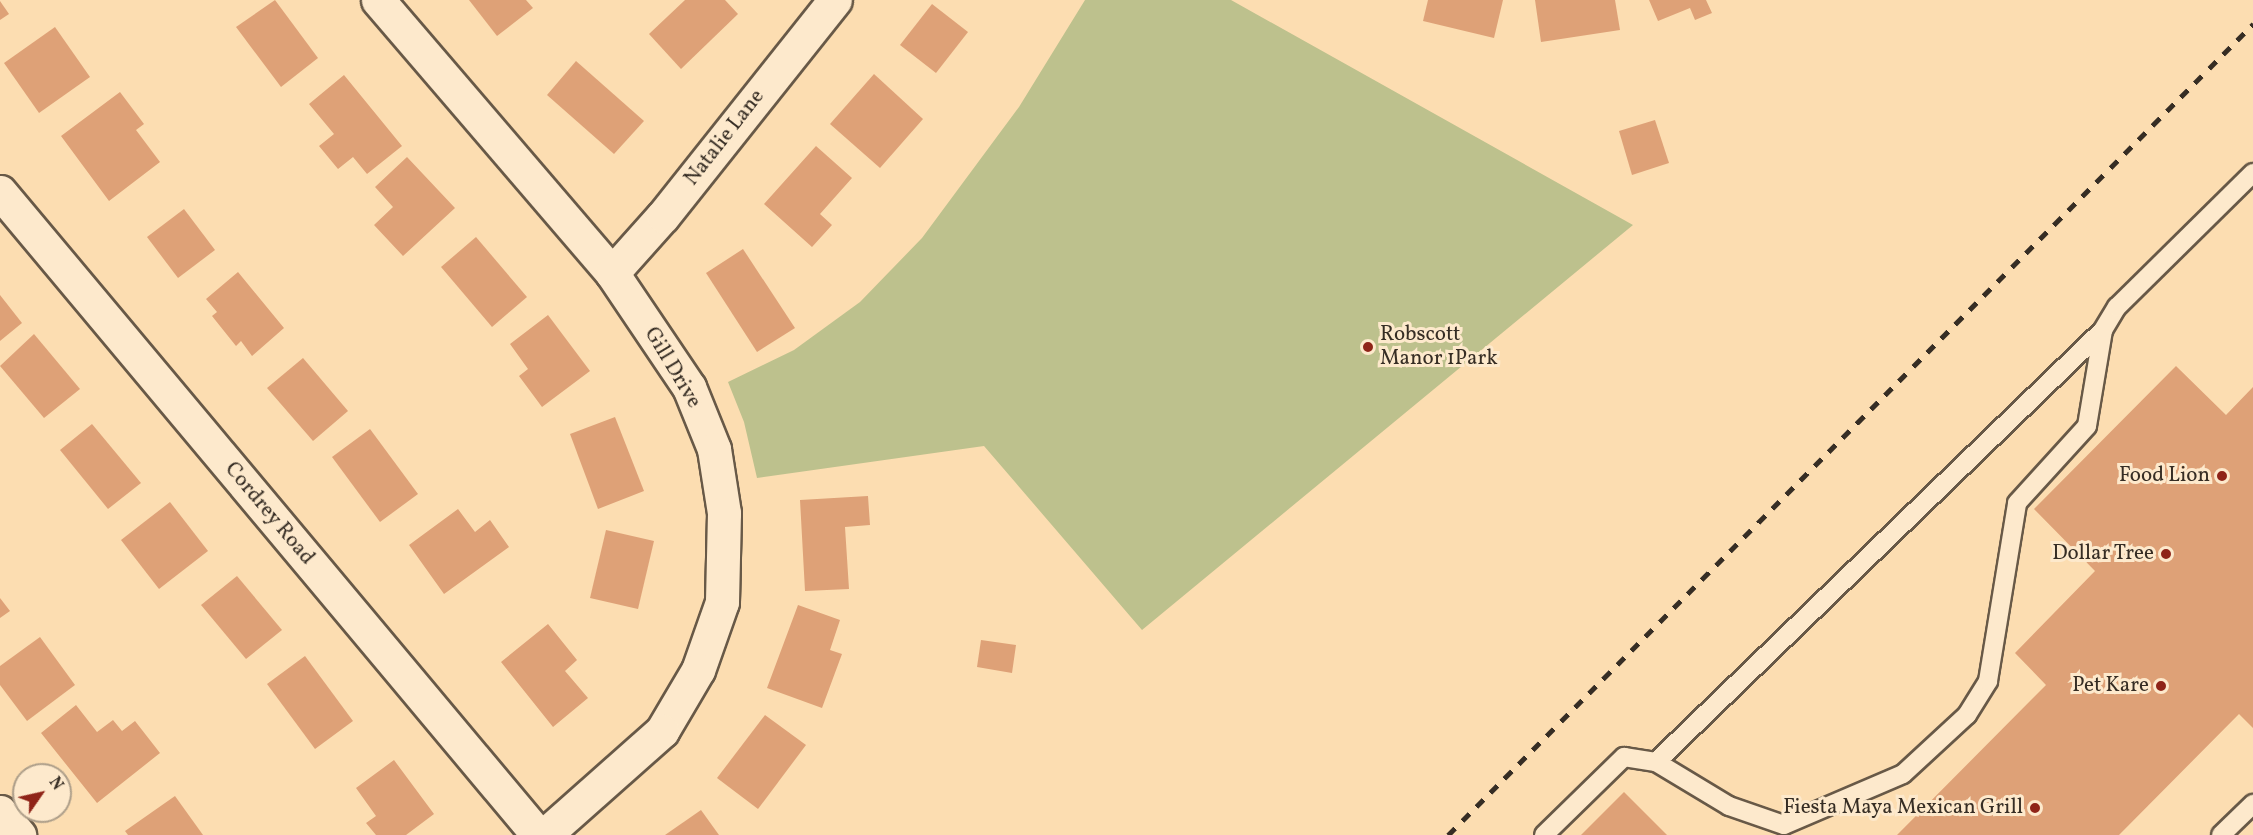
<!DOCTYPE html>
<style>
body{margin:0}
#map{position:relative;width:2253px;height:835px;overflow:hidden;background:#fcddb1;font-family:Vollkorn,serif}
div>[style]{position:absolute}
.green>*{inset:0;background:#bdc18d}
.building>*{inset:0;background:#dea177}
.roads{filter:drop-shadow(2px 0 #685947) drop-shadow(-2px 0 #685947) drop-shadow(0 2px #685947) drop-shadow(0 -2px #685947)}
.lane>*{height:18px;margin:-9px;padding:0 9px;transform-origin:9px;border-radius:9px;background:#fde9cc}
.street>*{height:33px;margin:-16.5px;padding:0 16.5px;transform-origin:16.5px;border-radius:16.5px;background:#fde9cc}
.rail>*{height:4.5px;margin-top:-2.25px;transform-origin:0;background:repeating-linear-gradient(90deg,#362d24 0 10px,transparent 0 20px)}
.dots>*{width:16px;height:16px;translate:-50% -50%;box-sizing:border-box;border:3px solid #fde9cc;border-radius:50%}
span{translate:-50% -50%;white-space:nowrap;text-align:center;line-height:1.15;-webkit-text-stroke:6px #fde9cc;paint-order:stroke}
.street-label{font-size:21px;color:#362d24}
.poi-label{font-size:21px;color:#362d24}
.left{translate:0 -50%;text-align:left}
.right{translate:-100% -50%;text-align:right}
.north{position:absolute;left:12px;top:763px;width:60px;height:60px;box-sizing:border-box;background:#fde9cc;border:2px solid #ad9e89;border-radius:50%;rotate:56deg;font-size:16px;font-weight:700;line-height:24px;text-align:center;color:#362d24}
.north::after{content:'';display:block;margin:auto;width:21px;height:27px;background:#8f2418;clip-path:polygon(50% 0,100% 100%,50% 72%,0 100%)}
</style>
<div id="map">
<div class="green">
<i style="clip-path:polygon(1085px 0,1231px 0,1633px 225px,1142px 630px,984px 446px,757px 478px,744px 422px,728px 382px,794px 350px,860px 302px,922px 238px,1019px 107px)"></i>
</div>
<div class="building">
<i style="clip-path:polygon(275px 0,318px 58px,281px 87px,236px 27px)"></i>
<i style="clip-path:polygon(469px 0,526px 0,533px 8px,497px 36px)"></i>
<i style="clip-path:polygon(685px 0,725px 0,738px 14px,681px 69px,649px 34px)"></i>
<i style="clip-path:polygon(1428px 0,1503px 0,1494px 38px,1423px 21px)"></i>
<i style="clip-path:polygon(1535px 0,1615px 0,1620px 30px,1541px 42px)"></i>
<i style="clip-path:polygon(1649px 0,1706px 0,1712px 13px,1695px 20px,1690px 8px,1658px 21px)"></i>
<i style="clip-path:polygon(0 1px,9px 14px,0 20px)"></i>
<i style="clip-path:polygon(932px 4px,968px 32px,936px 73px,900px 45px)"></i>
<i style="clip-path:polygon(55px 27px,90px 77px,39px 113px,4px 63px)"></i>
<i style="clip-path:polygon(576px 61px,644px 121px,614px 154px,547px 95px)"></i>
<i style="clip-path:polygon(874px 74px,923px 119px,880px 168px,830px 124px)"></i>
<i style="clip-path:polygon(344px 75px,402px 146px,367px 174px,353px 157px,338px 169px,319px 146px,334px 134px,309px 104px)"></i>
<i style="clip-path:polygon(120px 92px,144px 124px,136px 130px,160px 162px,109px 201px,61px 136px)"></i>
<i style="clip-path:polygon(1655px 120px,1669px 163px,1632px 175px,1619px 131px)"></i>
<i style="clip-path:polygon(816px 146px,852px 178px,820px 214px,832px 225px,812px 247px,764px 204px)"></i>
<i style="clip-path:polygon(407px 157px,455px 208px,403px 256px,374px 225px,393px 207px,375px 187px)"></i>
<i style="clip-path:polygon(184px 209px,215px 250px,178px 278px,147px 237px)"></i>
<i style="clip-path:polygon(476px 237px,527px 297px,492px 327px,441px 267px)"></i>
<i style="clip-path:polygon(743px 249px,795px 328px,757px 352px,706px 273px)"></i>
<i style="clip-path:polygon(238px 272px,284px 328px,252px 356px,241px 341px,236px 346px,212px 316px,217px 312px,206px 299px)"></i>
<i style="clip-path:polygon(0 295px,22px 323px,0 341px)"></i>
<i style="clip-path:polygon(548px 315px,590px 371px,542px 407px,519px 376px,528px 369px,510px 344px)"></i>
<i style="clip-path:polygon(34px 334px,80px 389px,44px 418px,0 366px)"></i>
<i style="clip-path:polygon(303px 358px,348px 411px,313px 441px,267px 388px)"></i>
<i style="clip-path:polygon(2176px 366px,2226px 415px,2253px 387px,2253px 728px,2239px 714px,2119px 835px,1897px 835px,2046px 685px,2015px 653px,2095px 571px,2034px 509px)"></i>
<i style="clip-path:polygon(615px 417px,644px 491px,598px 509px,570px 434px)"></i>
<i style="clip-path:polygon(92px 424px,141px 483px,108px 509px,60px 450px)"></i>
<i style="clip-path:polygon(370px 429px,418px 494px,380px 522px,332px 457px)"></i>
<i style="clip-path:polygon(868px 496px,870px 525px,845px 527px,849px 589px,805px 591px,800px 500px)"></i>
<i style="clip-path:polygon(170px 502px,208px 551px,159px 589px,121px 540px)"></i>
<i style="clip-path:polygon(458px 509px,475px 532px,490px 520px,509px 547px,444px 594px,409px 545px)"></i>
<i style="clip-path:polygon(606px 530px,654px 541px,638px 609px,590px 598px)"></i>
<i style="clip-path:polygon(237px 576px,282px 630px,246px 659px,201px 605px)"></i>
<i style="clip-path:polygon(0 598px,10px 611px,0 618px)"></i>
<i style="clip-path:polygon(798px 605px,840px 620px,830px 650px,842px 654px,822px 708px,767px 688px)"></i>
<i style="clip-path:polygon(548px 624px,577px 660px,565px 671px,588px 698px,553px 727px,501px 662px)"></i>
<i style="clip-path:polygon(40px 637px,75px 685px,27px 721px,0 685px,0 666px)"></i>
<i style="clip-path:polygon(981px 640px,1016px 645px,1012px 673px,977px 667px)"></i>
<i style="clip-path:polygon(305px 656px,353px 721px,315px 749px,267px 684px)"></i>
<i style="clip-path:polygon(76px 705px,97px 732px,113px 720px,122px 731px,135px 721px,160px 753px,97px 803px,41px 733px)"></i>
<i style="clip-path:polygon(765px 715px,806px 745px,758px 809px,717px 778px)"></i>
<i style="clip-path:polygon(394px 760px,434px 814px,406px 835px,376px 835px,366px 823px,376px 816px,356px 788px)"></i>
<i style="clip-path:polygon(1624px 792px,1667px 835px,1581px 835px)"></i>
<i style="clip-path:polygon(175px 796px,203px 835px,128px 835px,125px 831px)"></i>
<i style="clip-path:polygon(701px 810px,719px 835px,665px 835px)"></i>
</div>
<div class="roads">
<div class="lane">
<i style="left:1656px;top:762px;width:622px;rotate:-44.02deg"></i>
<i style="left:1544px;top:835px;width:112px;rotate:-44.3deg"></i>
<i style="left:1624px;top:757px;width:32px;rotate:9deg"></i>
<i style="left:1656px;top:762px;width:85px;rotate:31.1deg"></i>
<i style="left:1729px;top:806px;width:58px;rotate:19.1deg"></i>
<i style="left:1784px;top:825px;width:129px;rotate:-23.2deg"></i>
<i style="left:1903px;top:774px;width:87px;rotate:-42.7deg"></i>
<i style="left:1967px;top:715px;width:40px;rotate:-58deg"></i>
<i style="left:1988px;top:681px;width:180px;rotate:-80.7deg"></i>
<i style="left:2017px;top:503px;width:104px;rotate:-47.7deg"></i>
<i style="left:2087px;top:426px;width:97px;rotate:-80.5deg"></i>
<i style="left:2103px;top:330px;width:27px;rotate:-59deg"></i>
<i style="left:2117px;top:307px;width:191px;rotate:-44.6deg"></i>
<i style="left:2221px;top:835px;width:45px;rotate:-44.1deg"></i>
</div>
<div class="street">
<i style="left:378px;top:0;width:360px;rotate:49.4deg"></i>
<i style="left:612px;top:273px;width:138px;rotate:56deg"></i>
<i style="left:689px;top:387px;width:67px;rotate:68deg"></i>
<i style="left:714px;top:449px;width:65px;rotate:81.1deg"></i>
<i style="left:724px;top:513px;width:89px;rotate:91.3deg"></i>
<i style="left:722px;top:602px;width:72px;rotate:109.4deg"></i>
<i style="left:698px;top:670px;width:71px;rotate:120.5deg"></i>
<i style="left:662px;top:731px;width:157px;rotate:138.4deg"></i>
<i style="left:0;top:192px;width:838px;rotate:50.08deg"></i>
<i style="left:612px;top:273px;width:76px;rotate:-48.2deg"></i>
<i style="left:663px;top:216px;width:276px;rotate:-51.5deg"></i>
<i style="left:0;top:812px;width:30px;rotate:50deg"></i>
</div>
</div>
<div class="rail">
<i style="left:1448px;top:835px;width:1143px;rotate:-45.21deg"></i>
</div>
<div class="dots">
<i style="left:1368px;top:347px;background:#8f2418"></i>
<i style="left:2222px;top:476px;background:#8f2418"></i>
<i style="left:2166px;top:554px;background:#8f2418"></i>
<i style="left:2161px;top:686px;background:#8f2418"></i>
<i style="left:2035px;top:808px;background:#8f2418"></i>
</div>
<div class="street-label">
<span style="left:725px;top:138px;rotate:-52deg">Natalie Lane</span>
<span style="left:672px;top:368px;rotate:59deg">Gill Drive</span>
<span style="left:269px;top:514px;rotate:50deg">Cordrey Road</span>
</div>
<div class="poi-label">
<span class="left" style="left:1380px;top:347px">Robscott<br>Manor 1Park</span>
<span class="right" style="left:2210px;top:476px">Food Lion</span>
<span class="right" style="left:2154px;top:554px">Dollar Tree</span>
<span class="right" style="left:2149px;top:686px">Pet Kare</span>
<span class="right" style="left:2023px;top:808px">Fiesta Maya Mexican Grill</span>
</div>
<div class="north">N</div>
</div>
